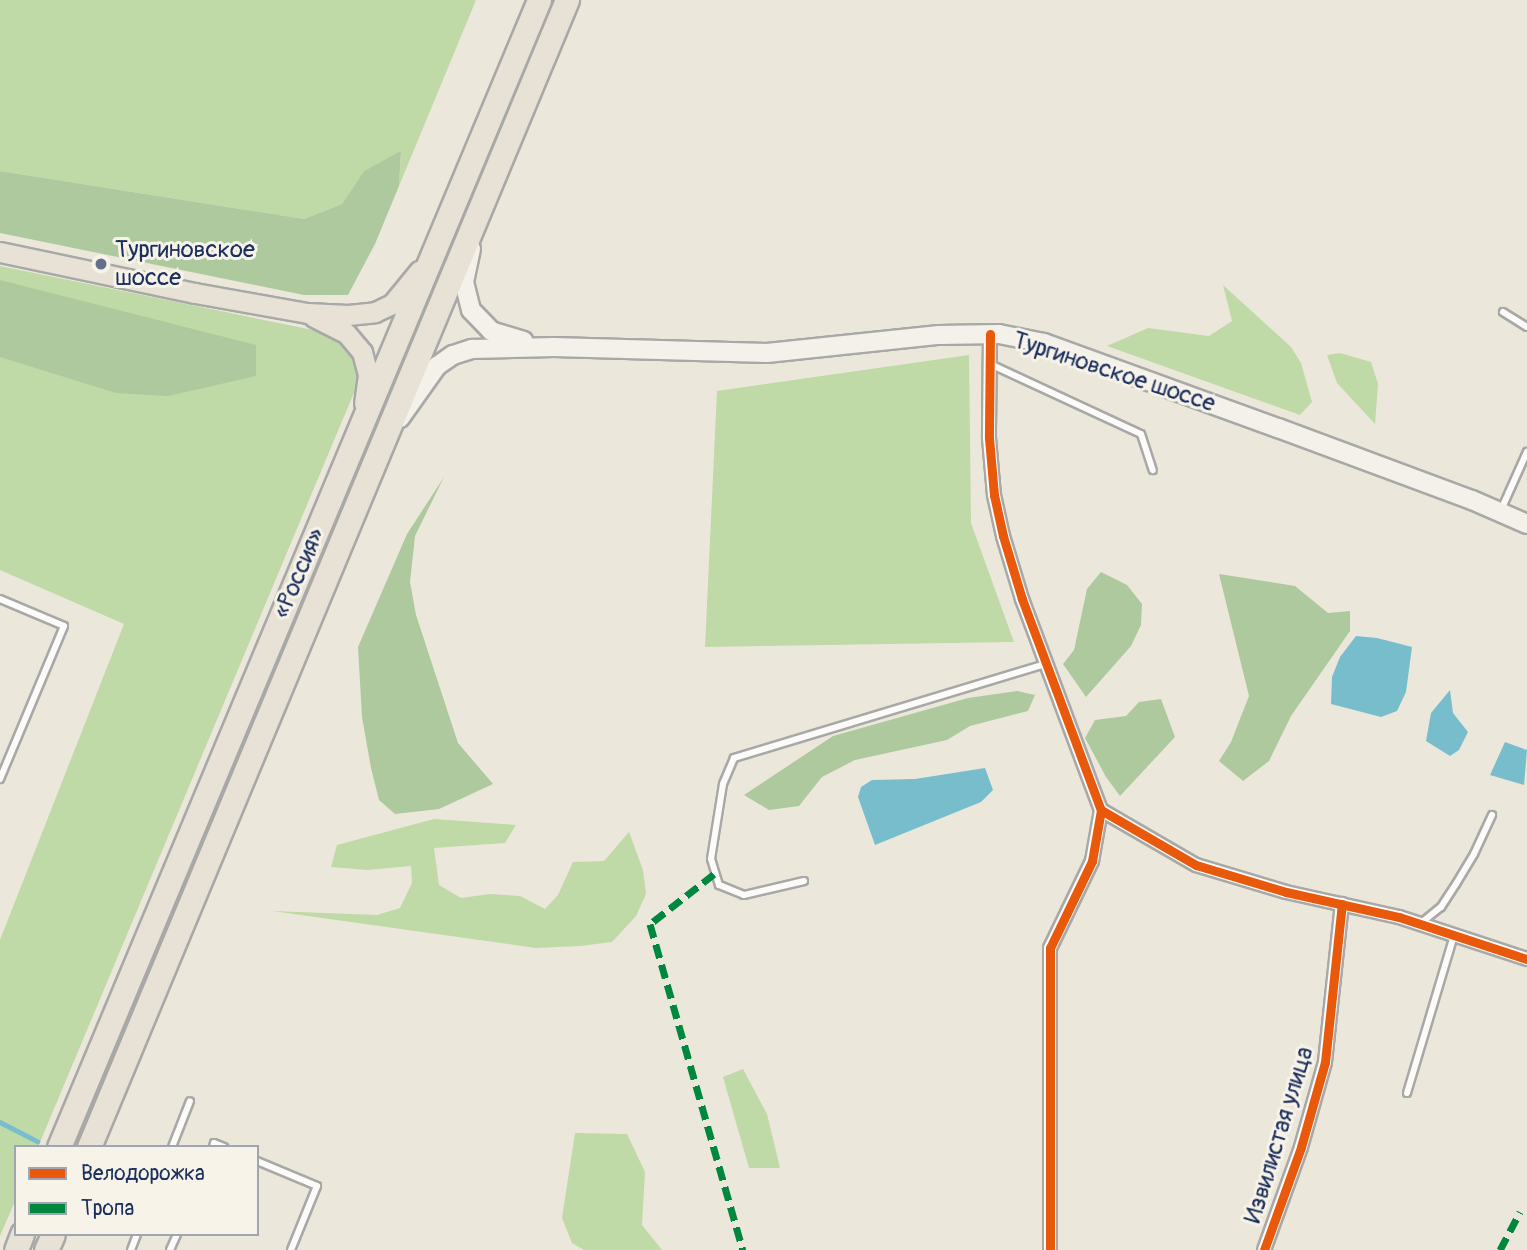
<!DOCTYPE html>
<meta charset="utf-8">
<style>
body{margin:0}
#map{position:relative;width:1527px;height:1250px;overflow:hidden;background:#ece7db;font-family:Pangolin,sans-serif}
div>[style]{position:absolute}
.green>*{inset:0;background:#bfd9a7}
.forest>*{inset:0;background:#aec99e}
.water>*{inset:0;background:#78bdcc}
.stream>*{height:4.5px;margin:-2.25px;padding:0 2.25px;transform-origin:2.25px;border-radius:2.25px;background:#78bdcc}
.roads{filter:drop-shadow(2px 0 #a8a8a7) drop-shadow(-2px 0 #a8a8a7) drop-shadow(0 2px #a8a8a7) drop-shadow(0 -2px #a8a8a7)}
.lane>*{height:6px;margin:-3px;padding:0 3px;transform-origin:3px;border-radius:3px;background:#fcfbfa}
.street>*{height:12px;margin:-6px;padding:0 6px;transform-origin:6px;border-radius:6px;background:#fcfbfa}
.secondary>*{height:18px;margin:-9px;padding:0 9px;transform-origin:9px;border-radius:9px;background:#f4f1eb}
.primary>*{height:19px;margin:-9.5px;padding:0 9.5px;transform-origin:9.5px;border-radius:9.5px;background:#e8e2d6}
.highway>*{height:23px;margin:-11.5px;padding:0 11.5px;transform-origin:11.5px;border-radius:11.5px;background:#e8e2d6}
.quiet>*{height:7px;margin-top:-3.5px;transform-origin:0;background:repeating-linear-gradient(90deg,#00873e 0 14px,transparent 0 21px)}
.cycleway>*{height:9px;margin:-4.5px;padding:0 4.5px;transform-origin:4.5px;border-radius:4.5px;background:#e8590c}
.dots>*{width:19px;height:19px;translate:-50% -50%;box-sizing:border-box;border:4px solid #f7f3e8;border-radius:50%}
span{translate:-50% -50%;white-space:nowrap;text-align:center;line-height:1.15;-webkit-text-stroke:6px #f7f3e8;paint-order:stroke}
.poi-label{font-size:24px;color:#1b2f5e}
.left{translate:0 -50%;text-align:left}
.street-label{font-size:24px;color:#1b2f5e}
.legend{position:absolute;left:14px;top:1145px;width:245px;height:91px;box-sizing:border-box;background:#f7f3e8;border:2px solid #9fa5b1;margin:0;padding:9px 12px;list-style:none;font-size:21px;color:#1b2f5e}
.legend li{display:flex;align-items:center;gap:14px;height:35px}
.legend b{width:35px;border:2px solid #9fa5b1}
</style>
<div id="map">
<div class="green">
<i style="clip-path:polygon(0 0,476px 0,399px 186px,401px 152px,364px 171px,342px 204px,304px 219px,0 171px)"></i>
<i style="clip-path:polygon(0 266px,328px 333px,353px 353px,358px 383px,38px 1147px,16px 1147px,16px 1199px,0 1236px,0 940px,124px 624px,0 570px)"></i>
<i style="clip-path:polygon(1223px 285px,1291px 347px,1301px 363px,1312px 402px,1300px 415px,1107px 346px,1148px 328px,1209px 336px,1232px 321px)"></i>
<i style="clip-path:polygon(1340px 353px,1371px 362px,1378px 384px,1375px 424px,1337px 383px,1327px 355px)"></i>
<i style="clip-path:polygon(969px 355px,971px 523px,1014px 642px,705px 647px,717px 391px)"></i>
<i style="clip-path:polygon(434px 819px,516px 825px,505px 843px,434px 848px,439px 885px,461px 898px,490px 894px,520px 896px,545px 909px,558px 895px,573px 862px,604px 861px,629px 832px,643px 870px,646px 894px,636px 916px,612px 942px,580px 946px,536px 948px,272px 911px,377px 915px,400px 908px,412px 883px,411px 866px,367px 870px,331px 867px,337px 845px)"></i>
<i style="clip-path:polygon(743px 1069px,767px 1114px,780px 1168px,749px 1168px,723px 1077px)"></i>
<i style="clip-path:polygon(575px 1133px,627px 1134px,645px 1172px,642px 1225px,662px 1250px,584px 1250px,572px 1243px,562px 1218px)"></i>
</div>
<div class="forest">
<i style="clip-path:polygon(401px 151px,399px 186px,375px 244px,348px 295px,304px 295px,0 233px,0 171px,304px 219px,342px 204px,364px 171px)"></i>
<i style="clip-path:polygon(0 280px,256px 345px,256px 376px,168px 396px,116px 393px,0 357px)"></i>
<i style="clip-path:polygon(444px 477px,415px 536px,410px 582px,416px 615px,458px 743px,493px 784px,439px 809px,395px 814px,379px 800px,371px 768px,362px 717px,358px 647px,407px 534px)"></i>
<i style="clip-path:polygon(1101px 572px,1127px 585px,1142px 604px,1141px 625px,1131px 646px,1086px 697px,1063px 664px,1074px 650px,1087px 589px)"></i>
<i style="clip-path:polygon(1219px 574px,1295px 586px,1328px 613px,1350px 611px,1350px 631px,1291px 716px,1269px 761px,1243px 781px,1219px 761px,1231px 742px,1249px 696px)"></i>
<i style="clip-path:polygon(1017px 691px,1035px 695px,1028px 711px,970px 726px,947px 740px,855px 760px,822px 777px,799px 806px,769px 810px,744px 795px,833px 736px,968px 698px)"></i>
<i style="clip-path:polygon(1161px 699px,1175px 737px,1120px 796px,1106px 777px,1085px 738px,1095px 720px,1126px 716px,1139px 702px)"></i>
</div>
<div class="water">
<i style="clip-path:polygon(1356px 636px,1377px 638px,1412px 647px,1406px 692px,1397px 711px,1381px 717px,1331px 704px,1332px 677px,1340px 657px)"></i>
<i style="clip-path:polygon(1450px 690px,1453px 713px,1468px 732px,1459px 750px,1450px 756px,1426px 741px,1431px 713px)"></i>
<i style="clip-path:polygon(1505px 742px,1527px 750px,1524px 785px,1490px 775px)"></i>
<i style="clip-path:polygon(985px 768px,993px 790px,981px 802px,875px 845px,858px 797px,861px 787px,872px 780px,915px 779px)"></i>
</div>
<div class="stream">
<i style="left:0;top:1122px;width:42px;rotate:27.2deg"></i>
</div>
<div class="roads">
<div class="lane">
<i style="left:1503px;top:312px;width:28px;rotate:32deg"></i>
<i style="left:990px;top:364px;width:166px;rotate:24.9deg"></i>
<i style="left:1141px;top:434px;width:38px;rotate:72deg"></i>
<i style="left:1501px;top:510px;width:64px;rotate:-65.9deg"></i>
<i style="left:0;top:599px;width:69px;rotate:22.9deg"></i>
<i style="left:64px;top:626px;width:166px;rotate:112.7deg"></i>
<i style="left:804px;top:881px;width:62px;rotate:166.9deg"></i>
<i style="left:744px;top:895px;width:27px;rotate:-158deg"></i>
<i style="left:719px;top:885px;width:27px;rotate:-107deg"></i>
<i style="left:711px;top:859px;width:76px;rotate:-80.9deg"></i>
<i style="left:723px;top:784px;width:28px;rotate:-67deg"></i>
<i style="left:734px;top:758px;width:326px;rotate:-16.8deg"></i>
<i style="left:1421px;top:923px;width:26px;rotate:-39deg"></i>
<i style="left:1441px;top:907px;width:27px;rotate:-57deg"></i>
<i style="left:1456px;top:884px;width:35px;rotate:-59deg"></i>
<i style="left:1474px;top:854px;width:43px;rotate:-65.2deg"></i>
<i style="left:1407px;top:1093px;width:165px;rotate:-73.4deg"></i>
<i style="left:172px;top:1147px;width:49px;rotate:-68.6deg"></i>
<i style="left:213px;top:1147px;width:4px;rotate:-76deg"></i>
<i style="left:214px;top:1143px;width:11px;rotate:22deg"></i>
<i style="left:257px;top:1161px;width:65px;rotate:22.6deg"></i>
<i style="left:317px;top:1186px;width:69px;rotate:112.1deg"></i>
<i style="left:131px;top:1250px;width:17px;rotate:-69deg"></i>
<i style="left:170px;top:1250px;width:17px;rotate:-66deg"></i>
</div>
<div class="street">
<i style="left:990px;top:334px;width:104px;rotate:90.6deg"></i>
<i style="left:989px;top:438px;width:57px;rotate:85deg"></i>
<i style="left:994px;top:495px;width:42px;rotate:77.6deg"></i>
<i style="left:1003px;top:536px;width:66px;rotate:73.2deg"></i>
<i style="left:1022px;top:599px;width:225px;rotate:69.5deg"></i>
<i style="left:1101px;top:810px;width:110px;rotate:30.1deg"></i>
<i style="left:1196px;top:865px;width:94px;rotate:16.7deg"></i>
<i style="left:1286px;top:892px;width:116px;rotate:12.5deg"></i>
<i style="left:1399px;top:917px;width:135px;rotate:18.2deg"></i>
<i style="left:1050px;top:1250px;width:302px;rotate:-90deg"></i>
<i style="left:1050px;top:948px;width:97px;rotate:-64.2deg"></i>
<i style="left:1092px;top:861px;width:52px;rotate:-80deg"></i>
<i style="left:1264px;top:1250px;width:109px;rotate:-70.2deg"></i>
<i style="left:1301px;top:1147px;width:88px;rotate:-74.2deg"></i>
<i style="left:1325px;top:1062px;width:159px;rotate:-83.9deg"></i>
</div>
<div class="secondary">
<i style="left:471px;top:249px;width:34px;rotate:102deg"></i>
<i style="left:464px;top:282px;width:29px;rotate:76deg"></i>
<i style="left:471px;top:310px;width:29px;rotate:46deg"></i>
<i style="left:491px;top:331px;width:34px;rotate:17deg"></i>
<i style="left:400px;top:418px;width:64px;rotate:-54.6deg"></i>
<i style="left:437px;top:366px;width:19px;rotate:-35deg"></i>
<i style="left:453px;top:355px;width:20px;rotate:-18deg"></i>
<i style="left:472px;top:349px;width:82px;rotate:-1.4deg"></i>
<i style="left:554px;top:347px;width:213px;rotate:1.6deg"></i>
<i style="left:767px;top:353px;width:173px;rotate:-6deg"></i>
<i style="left:939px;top:335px;width:60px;rotate:-1deg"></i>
<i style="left:999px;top:334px;width:46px;rotate:11.3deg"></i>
<i style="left:1044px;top:343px;width:249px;rotate:20deg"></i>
<i style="left:1278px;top:428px;width:207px;rotate:20.4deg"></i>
<i style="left:1472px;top:500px;width:60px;rotate:23.6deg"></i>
</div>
<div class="primary">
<i style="left:0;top:252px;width:199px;rotate:11.9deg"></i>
<i style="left:195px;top:293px;width:114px;rotate:10.1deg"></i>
<i style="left:307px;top:313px;width:41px;rotate:2.8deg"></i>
<i style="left:348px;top:315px;width:27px;rotate:-6deg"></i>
<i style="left:375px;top:312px;width:19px;rotate:-25deg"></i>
<i style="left:392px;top:304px;width:43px;rotate:-50.7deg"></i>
<i style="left:314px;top:317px;width:36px;rotate:27deg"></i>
<i style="left:346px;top:333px;width:25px;rotate:50deg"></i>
<i style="left:362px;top:352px;width:24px;rotate:75deg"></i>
<i style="left:368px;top:375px;width:28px;rotate:98deg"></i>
</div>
<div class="highway">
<i style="left:59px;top:1147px;width:1243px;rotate:-67.29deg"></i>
<i style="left:89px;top:1147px;width:1243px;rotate:-67.38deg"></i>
<i style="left:16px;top:1250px;width:17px;rotate:-69deg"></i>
<i style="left:46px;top:1250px;width:17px;rotate:-66deg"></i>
</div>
</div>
<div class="quiet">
<i style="left:714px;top:874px;width:81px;rotate:142deg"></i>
<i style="left:650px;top:924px;width:339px;rotate:74.1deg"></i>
<i style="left:1500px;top:1250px;width:43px;rotate:-62.2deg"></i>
</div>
<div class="cycleway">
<i style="left:990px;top:334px;width:104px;rotate:90.6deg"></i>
<i style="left:989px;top:438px;width:57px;rotate:85deg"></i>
<i style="left:994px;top:495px;width:42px;rotate:77.6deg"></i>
<i style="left:1003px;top:536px;width:66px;rotate:73.2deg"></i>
<i style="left:1022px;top:599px;width:225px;rotate:69.5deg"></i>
<i style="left:1101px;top:810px;width:110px;rotate:30.1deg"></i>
<i style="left:1196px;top:865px;width:94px;rotate:16.7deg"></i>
<i style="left:1286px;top:892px;width:116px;rotate:12.5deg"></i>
<i style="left:1399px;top:917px;width:135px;rotate:18.2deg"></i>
<i style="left:1050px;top:1250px;width:302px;rotate:-90deg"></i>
<i style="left:1050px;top:948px;width:97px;rotate:-64.2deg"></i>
<i style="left:1092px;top:861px;width:52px;rotate:-80deg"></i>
<i style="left:1264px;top:1250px;width:109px;rotate:-70.2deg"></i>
<i style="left:1301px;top:1147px;width:88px;rotate:-74.2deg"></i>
<i style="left:1325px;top:1062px;width:159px;rotate:-83.9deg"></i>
</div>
<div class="dots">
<i style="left:101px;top:264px;background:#646f8a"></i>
</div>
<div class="poi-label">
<span class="left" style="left:115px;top:264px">Тургиновское<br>шоссе</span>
</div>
<div class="street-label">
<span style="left:1114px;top:372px;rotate:18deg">Тургиновское шоссе</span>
<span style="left:299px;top:573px;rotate:-67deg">«Россия»</span>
<span style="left:1279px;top:1135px;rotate:-73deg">Извилистая улица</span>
</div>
<ul class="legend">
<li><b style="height:9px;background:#e8590c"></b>Велодорожка</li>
<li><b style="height:9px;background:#00873e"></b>Тропа</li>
</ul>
</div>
